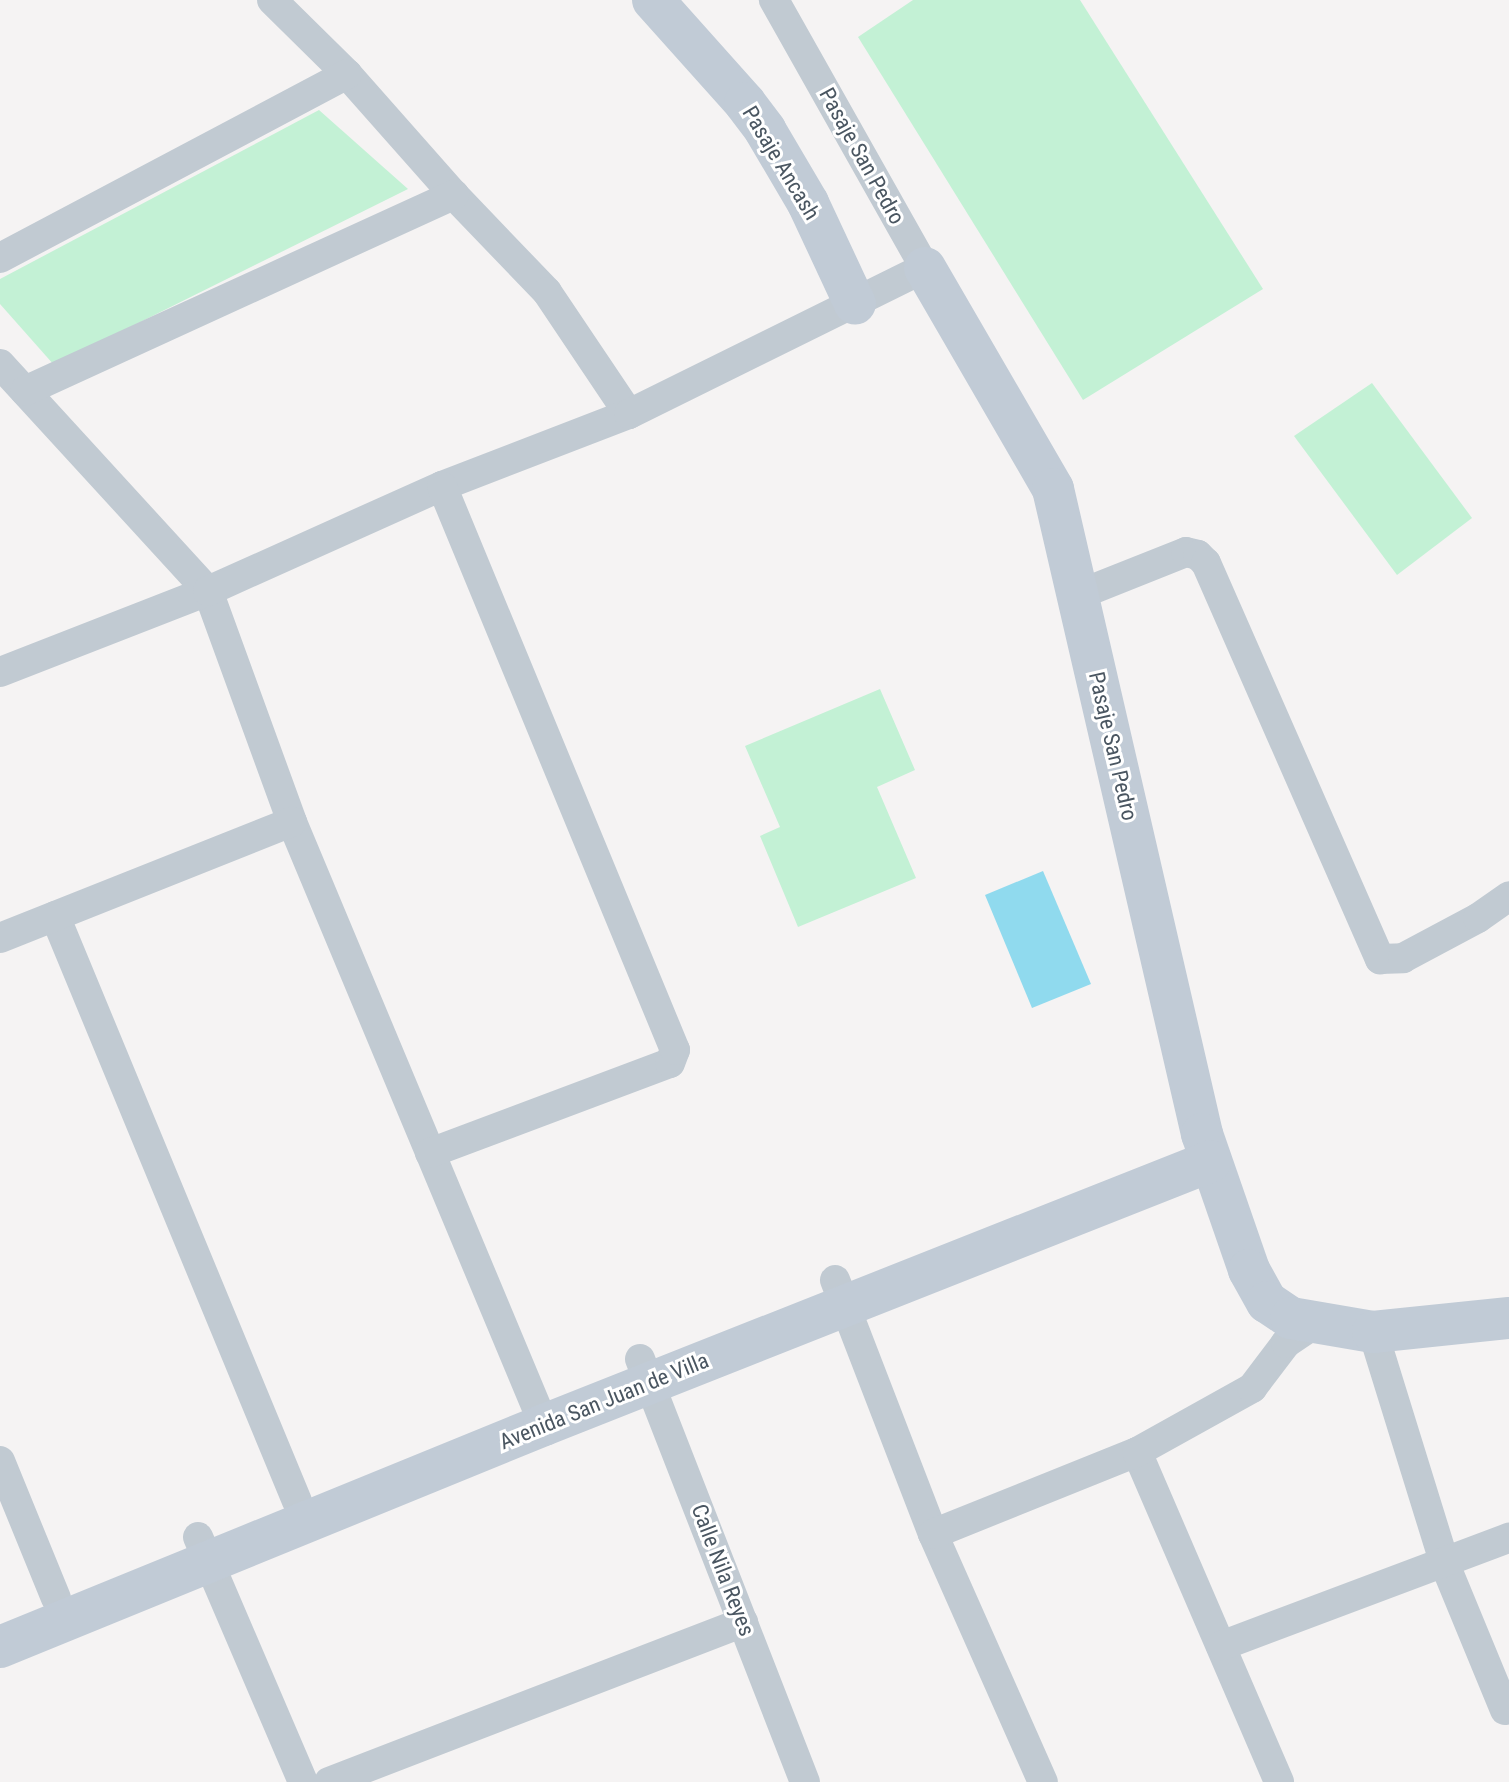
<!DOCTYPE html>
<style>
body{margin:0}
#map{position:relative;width:1509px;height:1782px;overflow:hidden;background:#f5f3f3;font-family:"Roboto Condensed",sans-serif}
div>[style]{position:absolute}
.green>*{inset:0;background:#c3f1d5}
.water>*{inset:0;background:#90daee}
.street>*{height:30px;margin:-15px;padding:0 15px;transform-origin:15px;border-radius:15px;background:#c1cad2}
.secondary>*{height:42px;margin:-21px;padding:0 21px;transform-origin:21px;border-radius:21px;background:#c1cbd6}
span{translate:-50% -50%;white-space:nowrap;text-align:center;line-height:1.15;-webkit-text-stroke:6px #fff;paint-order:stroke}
.street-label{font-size:22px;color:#4a5661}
</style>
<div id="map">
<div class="green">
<i style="clip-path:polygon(913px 0,1080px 0,1263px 289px,1083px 400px,858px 37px)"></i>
<i style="clip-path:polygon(319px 110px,408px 189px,54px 365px,0 304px,0 279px)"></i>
<i style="clip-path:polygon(1372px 383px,1472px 518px,1397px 575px,1294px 436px)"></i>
<i style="clip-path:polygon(880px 689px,915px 770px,877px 787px,916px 878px,798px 927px,760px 836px,780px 827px,745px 746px)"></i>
</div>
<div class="water">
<i style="clip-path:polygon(1043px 871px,1091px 984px,1032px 1008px,985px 895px)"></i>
</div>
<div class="street">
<i style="left:272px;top:0;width:105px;rotate:44.6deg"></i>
<i style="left:347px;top:74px;width:162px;rotate:48.5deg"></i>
<i style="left:454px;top:195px;width:134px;rotate:46.2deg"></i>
<i style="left:547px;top:292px;width:147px;rotate:56.1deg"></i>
<i style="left:0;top:258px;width:393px;rotate:-27.9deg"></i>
<i style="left:0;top:364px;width:308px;rotate:47.5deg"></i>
<i style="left:208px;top:591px;width:246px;rotate:70deg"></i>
<i style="left:292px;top:822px;width:654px;rotate:67.32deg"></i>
<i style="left:25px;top:391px;width:472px;rotate:-24.6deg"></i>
<i style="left:1078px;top:595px;width:116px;rotate:-21.7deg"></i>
<i style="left:1186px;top:552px;width:12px;rotate:14deg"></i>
<i style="left:1198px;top:555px;width:11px;rotate:45deg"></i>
<i style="left:1206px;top:563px;width:433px;rotate:66.3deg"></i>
<i style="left:1380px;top:959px;width:23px;rotate:-2deg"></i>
<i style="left:1403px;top:958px;width:85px;rotate:-28.1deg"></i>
<i style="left:1478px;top:918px;width:38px;rotate:-35deg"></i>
<i style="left:0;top:672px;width:223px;rotate:-21.3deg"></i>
<i style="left:208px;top:591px;width:256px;rotate:-24.2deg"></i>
<i style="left:442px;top:486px;width:200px;rotate:-21.1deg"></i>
<i style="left:629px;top:414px;width:330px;rotate:-26.3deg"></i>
<i style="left:925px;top:268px;width:308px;rotate:-119.4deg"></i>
<i style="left:55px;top:916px;width:633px;rotate:67.53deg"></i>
<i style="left:0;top:938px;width:314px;rotate:-21.7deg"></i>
<i style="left:430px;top:1153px;width:256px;rotate:-20.6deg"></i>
<i style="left:670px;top:1063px;width:14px;rotate:-69deg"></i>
<i style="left:675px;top:1050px;width:610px;rotate:-112.45deg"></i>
<i style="left:835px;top:1280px;width:272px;rotate:68.9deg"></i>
<i style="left:933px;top:1534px;width:271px;rotate:66.1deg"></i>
<i style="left:1373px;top:1332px;width:241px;rotate:72.8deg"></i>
<i style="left:1444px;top:1562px;width:160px;rotate:67.6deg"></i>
<i style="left:640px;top:1359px;width:454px;rotate:68.7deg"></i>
<i style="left:1137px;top:1452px;width:359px;rotate:66.7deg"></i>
<i style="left:0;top:1461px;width:148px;rotate:67.8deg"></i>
<i style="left:933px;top:1534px;width:220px;rotate:-21.9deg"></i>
<i style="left:1137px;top:1452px;width:132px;rotate:-29.1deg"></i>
<i style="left:1252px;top:1388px;width:56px;rotate:-52.9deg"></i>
<i style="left:1286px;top:1343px;width:34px;rotate:-34deg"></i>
<i style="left:198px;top:1537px;width:267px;rotate:66.8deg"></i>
<i style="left:1221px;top:1646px;width:308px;rotate:-20.6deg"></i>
<i style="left:329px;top:1782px;width:444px;rotate:-21.1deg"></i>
</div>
<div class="secondary">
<i style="left:653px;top:0;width:138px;rotate:48.2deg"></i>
<i style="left:745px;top:103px;width:34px;rotate:53deg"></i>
<i style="left:765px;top:130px;width:85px;rotate:59.5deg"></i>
<i style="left:808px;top:203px;width:111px;rotate:65deg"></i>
<i style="left:925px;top:268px;width:255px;rotate:59.9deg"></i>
<i style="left:1053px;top:489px;width:662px;rotate:76.99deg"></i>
<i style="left:1202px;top:1134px;width:144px;rotate:70.9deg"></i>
<i style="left:1249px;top:1270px;width:37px;rotate:61deg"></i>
<i style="left:1267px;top:1302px;width:29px;rotate:34deg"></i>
<i style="left:1291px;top:1318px;width:83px;rotate:9.7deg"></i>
<i style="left:1373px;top:1332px;width:137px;rotate:-5.9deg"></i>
<i style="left:0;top:1647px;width:588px;rotate:-22.2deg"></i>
<i style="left:544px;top:1425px;width:717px;rotate:-21.59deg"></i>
</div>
<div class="street-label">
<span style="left:862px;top:156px;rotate:61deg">Pasaje San Pedro</span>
<span style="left:781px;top:163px;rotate:59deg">Pasaje Ancash</span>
<span style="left:1113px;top:746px;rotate:77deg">Pasaje San Pedro</span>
<span style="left:604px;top:1401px;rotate:-22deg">Avenida San Juan de Villa</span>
<span style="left:723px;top:1570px;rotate:69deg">Calle Nila Reyes</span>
</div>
</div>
